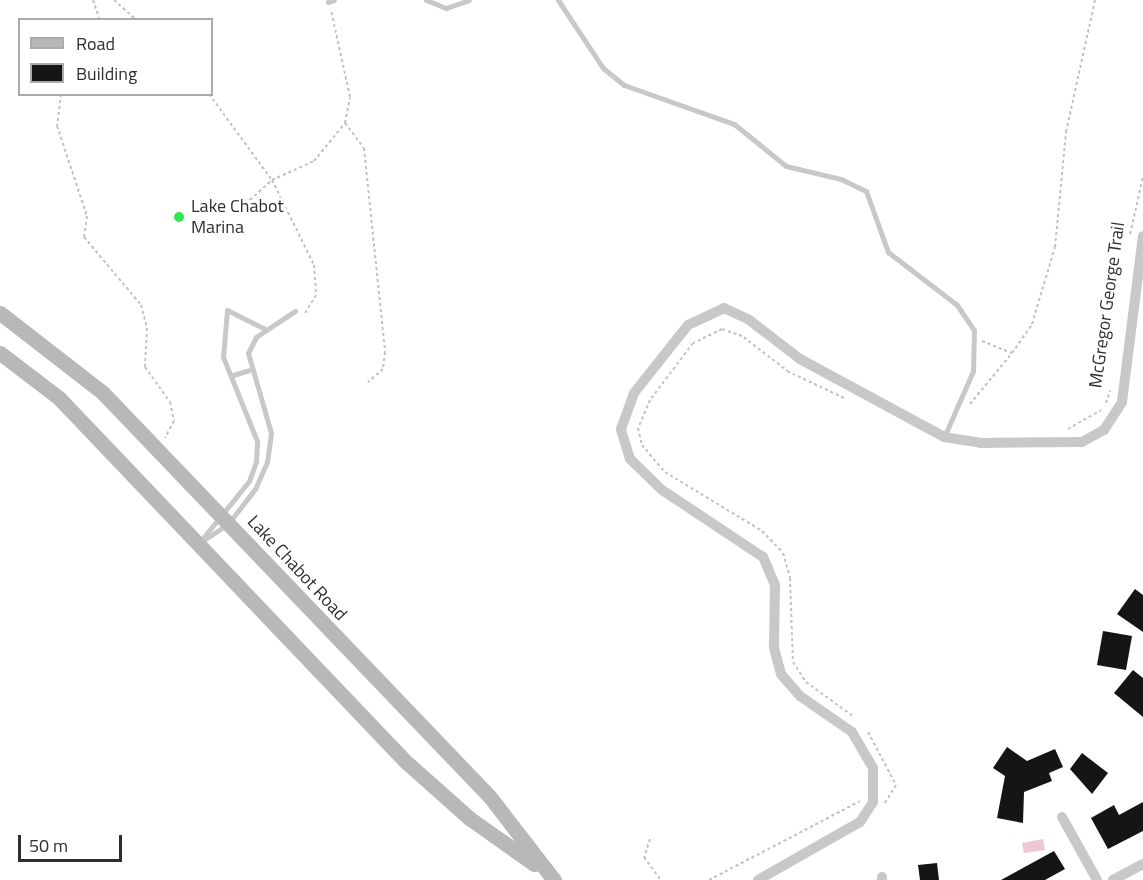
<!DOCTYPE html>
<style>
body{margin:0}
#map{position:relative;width:1143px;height:880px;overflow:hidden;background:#fff;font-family:"Titillium Web",sans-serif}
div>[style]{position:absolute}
.water>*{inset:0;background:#ecc8d5}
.building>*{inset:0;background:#151515}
.path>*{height:2px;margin-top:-1px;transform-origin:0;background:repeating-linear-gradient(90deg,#c2c2c2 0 3px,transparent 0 6px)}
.lane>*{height:5px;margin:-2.5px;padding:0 2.5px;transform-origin:2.5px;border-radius:2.5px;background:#c8c8c8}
.street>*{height:10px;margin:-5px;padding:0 5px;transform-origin:5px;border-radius:5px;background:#c8c8c8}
.secondary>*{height:15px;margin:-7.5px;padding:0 7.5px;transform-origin:7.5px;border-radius:7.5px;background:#b8b8b8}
.dots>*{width:16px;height:16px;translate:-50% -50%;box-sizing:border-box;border:3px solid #fff;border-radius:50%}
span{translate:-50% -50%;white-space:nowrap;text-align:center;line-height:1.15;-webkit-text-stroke:6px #fff;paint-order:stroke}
.poi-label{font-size:18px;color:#2e2e2e}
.left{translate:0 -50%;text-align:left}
.street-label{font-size:18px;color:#2e2e2e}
.legend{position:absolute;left:18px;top:18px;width:195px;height:78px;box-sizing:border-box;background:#fff;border:2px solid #ababab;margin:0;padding:8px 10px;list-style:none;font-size:18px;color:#2e2e2e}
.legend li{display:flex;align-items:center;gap:12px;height:30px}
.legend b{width:30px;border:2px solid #ababab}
.scale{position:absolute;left:18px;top:835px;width:104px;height:27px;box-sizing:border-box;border:3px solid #2e2e2e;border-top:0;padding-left:8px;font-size:18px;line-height:21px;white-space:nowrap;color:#2e2e2e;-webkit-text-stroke:4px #fff;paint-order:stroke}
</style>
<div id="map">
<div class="water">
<i style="clip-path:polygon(1043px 839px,1045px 850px,1024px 853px,1022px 843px)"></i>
</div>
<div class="building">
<i style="clip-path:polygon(1135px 589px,1143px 595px,1143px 632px,1117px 614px)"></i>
<i style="clip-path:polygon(1103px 631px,1132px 636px,1126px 670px,1097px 665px)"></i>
<i style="clip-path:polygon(1133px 670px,1143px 678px,1143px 717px,1114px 693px)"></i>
<i style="clip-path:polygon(1007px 747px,1027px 761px,1055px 749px,1063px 767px,1049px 773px,1052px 781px,1024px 792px,1023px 823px,997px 818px,1005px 776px,993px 768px)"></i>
<i style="clip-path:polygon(1082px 753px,1108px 773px,1092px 794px,1070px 769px)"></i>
<i style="clip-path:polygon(1143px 802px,1143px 831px,1108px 849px,1091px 818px,1114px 805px,1119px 815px)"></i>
<i style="clip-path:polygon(1054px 851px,1065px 869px,1045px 880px,1001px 880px)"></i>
<i style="clip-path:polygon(937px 863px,939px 880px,920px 880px,918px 865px)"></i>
</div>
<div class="path">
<i style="left:93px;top:0;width:21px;rotate:71deg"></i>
<i style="left:114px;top:0;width:30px;rotate:42deg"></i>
<i style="left:61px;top:94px;width:32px;rotate:97deg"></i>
<i style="left:57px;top:126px;width:95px;rotate:71.6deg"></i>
<i style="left:87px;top:216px;width:21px;rotate:98deg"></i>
<i style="left:84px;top:237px;width:89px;rotate:50deg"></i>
<i style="left:141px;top:305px;width:24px;rotate:75deg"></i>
<i style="left:147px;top:328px;width:39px;rotate:93deg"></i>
<i style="left:145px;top:367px;width:43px;rotate:54.5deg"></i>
<i style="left:170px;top:402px;width:19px;rotate:78deg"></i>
<i style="left:174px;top:421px;width:19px;rotate:118deg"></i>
<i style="left:209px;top:94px;width:107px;rotate:53.8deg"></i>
<i style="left:272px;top:180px;width:95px;rotate:63.7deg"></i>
<i style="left:314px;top:265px;width:30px;rotate:86deg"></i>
<i style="left:316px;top:295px;width:21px;rotate:121deg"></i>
<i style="left:149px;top:96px;width:2px;rotate:-63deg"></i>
<i style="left:345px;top:123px;width:31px;rotate:53deg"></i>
<i style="left:364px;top:148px;width:205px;rotate:84.1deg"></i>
<i style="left:385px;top:352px;width:17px;rotate:97deg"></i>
<i style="left:383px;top:369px;width:20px;rotate:139deg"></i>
<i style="left:241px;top:208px;width:42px;rotate:-42.1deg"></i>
<i style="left:272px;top:180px;width:46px;rotate:-24.3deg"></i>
<i style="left:314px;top:161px;width:49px;rotate:-50.8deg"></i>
<i style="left:345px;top:123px;width:26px;rotate:-79deg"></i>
<i style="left:350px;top:97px;width:89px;rotate:-102.3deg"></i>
<i style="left:1130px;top:234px;width:58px;rotate:-77.2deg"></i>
<i style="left:982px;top:341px;width:32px;rotate:22deg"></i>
<i style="left:1012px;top:353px;width:35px;rotate:-55deg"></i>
<i style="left:1032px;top:324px;width:80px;rotate:-73.4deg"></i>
<i style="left:1055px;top:247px;width:116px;rotate:-84.5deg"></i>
<i style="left:1066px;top:132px;width:135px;rotate:-77.6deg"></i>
<i style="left:844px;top:398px;width:61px;rotate:-154.7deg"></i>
<i style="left:789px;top:372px;width:59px;rotate:-142.5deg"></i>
<i style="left:742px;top:336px;width:21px;rotate:-161deg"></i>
<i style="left:722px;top:329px;width:32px;rotate:154deg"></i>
<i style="left:693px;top:343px;width:71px;rotate:127deg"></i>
<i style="left:650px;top:400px;width:30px;rotate:113deg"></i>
<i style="left:638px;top:428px;width:17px;rotate:77deg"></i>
<i style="left:642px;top:445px;width:35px;rotate:50deg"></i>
<i style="left:665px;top:472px;width:114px;rotate:31.3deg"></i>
<i style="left:762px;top:531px;width:30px;rotate:46deg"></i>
<i style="left:783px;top:553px;width:26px;rotate:74deg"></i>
<i style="left:790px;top:578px;width:84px;rotate:88deg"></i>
<i style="left:793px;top:662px;width:24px;rotate:57deg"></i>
<i style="left:806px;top:682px;width:59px;rotate:36.1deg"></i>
<i style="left:1106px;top:403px;width:13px;rotate:-72deg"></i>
<i style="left:970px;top:404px;width:66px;rotate:-50.5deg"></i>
<i style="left:1068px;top:429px;width:38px;rotate:-30deg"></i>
<i style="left:868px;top:732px;width:60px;rotate:62.2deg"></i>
<i style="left:896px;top:785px;width:22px;rotate:122deg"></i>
<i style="left:650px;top:839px;width:19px;rotate:108deg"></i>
<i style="left:644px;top:857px;width:29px;rotate:54deg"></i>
<i style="left:709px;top:880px;width:170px;rotate:-27.6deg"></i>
</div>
<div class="lane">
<i style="left:426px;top:0;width:22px;rotate:22deg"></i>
<i style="left:446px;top:8px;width:24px;rotate:-19deg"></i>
<i style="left:558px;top:0;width:82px;rotate:56.5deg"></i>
<i style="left:603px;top:68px;width:27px;rotate:39deg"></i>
<i style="left:624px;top:85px;width:117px;rotate:19.5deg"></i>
<i style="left:734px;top:124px;width:67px;rotate:38.9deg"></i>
<i style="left:786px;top:166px;width:57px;rotate:13.3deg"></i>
<i style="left:841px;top:179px;width:28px;rotate:26deg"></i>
<i style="left:866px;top:191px;width:65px;rotate:70.2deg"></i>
<i style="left:888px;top:252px;width:87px;rotate:37.5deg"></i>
<i style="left:957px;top:305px;width:30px;rotate:56deg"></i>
<i style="left:974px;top:330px;width:41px;rotate:91.4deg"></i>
<i style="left:973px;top:371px;width:72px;rotate:113.7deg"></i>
<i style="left:328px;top:2px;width:6px;rotate:-18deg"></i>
<i style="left:233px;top:375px;width:17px;rotate:-17deg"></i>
<i style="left:204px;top:540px;width:29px;rotate:-34deg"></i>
<i style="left:228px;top:524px;width:44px;rotate:-52.4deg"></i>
<i style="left:255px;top:489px;width:30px;rotate:-66deg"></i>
<i style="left:267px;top:462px;width:29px;rotate:-82deg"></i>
<i style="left:271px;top:433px;width:83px;rotate:-106deg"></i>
<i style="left:248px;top:353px;width:18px;rotate:-63deg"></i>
<i style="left:256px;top:337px;width:47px;rotate:-33.7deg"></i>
<i style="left:199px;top:543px;width:80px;rotate:-51.1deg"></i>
<i style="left:249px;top:481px;width:20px;rotate:-70deg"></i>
<i style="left:256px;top:462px;width:21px;rotate:-87deg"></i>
<i style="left:257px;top:441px;width:91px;rotate:-112deg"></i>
<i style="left:223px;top:357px;width:47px;rotate:-85.1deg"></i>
<i style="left:227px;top:310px;width:42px;rotate:26.6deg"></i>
</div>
<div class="street">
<i style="left:1062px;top:817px;width:72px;rotate:60.9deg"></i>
<i style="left:882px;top:877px;width:3px;rotate:90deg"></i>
<i style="left:758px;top:880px;width:117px;rotate:-29.6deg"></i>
<i style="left:860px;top:822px;width:24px;rotate:-57deg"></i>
<i style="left:873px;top:802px;width:34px;rotate:-90deg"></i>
<i style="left:873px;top:768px;width:42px;rotate:-120.3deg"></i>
<i style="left:852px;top:732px;width:63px;rotate:-145.3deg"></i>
<i style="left:800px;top:696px;width:29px;rotate:-131deg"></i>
<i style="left:781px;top:674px;width:28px;rotate:-105deg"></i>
<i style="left:774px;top:647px;width:62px;rotate:-89.1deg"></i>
<i style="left:775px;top:585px;width:30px;rotate:-113deg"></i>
<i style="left:763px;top:557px;width:121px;rotate:-146.4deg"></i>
<i style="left:662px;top:490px;width:45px;rotate:-135.9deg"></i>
<i style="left:630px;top:459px;width:31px;rotate:-107deg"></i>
<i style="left:621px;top:429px;width:38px;rotate:-70deg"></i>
<i style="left:634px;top:393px;width:87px;rotate:-51.5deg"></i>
<i style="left:688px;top:325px;width:40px;rotate:-25deg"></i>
<i style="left:724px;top:308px;width:26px;rotate:25deg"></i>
<i style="left:748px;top:319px;width:66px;rotate:37.6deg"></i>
<i style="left:800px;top:359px;width:164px;rotate:28.4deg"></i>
<i style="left:944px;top:437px;width:36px;rotate:9deg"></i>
<i style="left:980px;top:443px;width:102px;rotate:-0.6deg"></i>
<i style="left:1082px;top:442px;width:25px;rotate:-29deg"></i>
<i style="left:1104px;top:430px;width:33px;rotate:-57deg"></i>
<i style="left:1122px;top:402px;width:167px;rotate:-82.8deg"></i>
<i style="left:1113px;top:880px;width:34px;rotate:-28deg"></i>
</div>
<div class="secondary">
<i style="left:0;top:313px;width:130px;rotate:37.8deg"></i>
<i style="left:103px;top:393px;width:559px;rotate:46.23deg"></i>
<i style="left:490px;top:797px;width:105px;rotate:52.4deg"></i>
<i style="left:0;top:353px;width:74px;rotate:37.3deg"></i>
<i style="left:59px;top:398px;width:501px;rotate:46.37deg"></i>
<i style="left:405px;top:761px;width:86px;rotate:41.7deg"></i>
<i style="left:469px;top:818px;width:80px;rotate:35.3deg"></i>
</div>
<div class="dots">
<i style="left:179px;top:217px;background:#2fe74f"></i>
</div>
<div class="poi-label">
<span class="left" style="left:191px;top:217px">Lake Chabot<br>Marina</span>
</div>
<div class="street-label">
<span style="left:1107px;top:305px;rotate:-82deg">McGregor George Trail</span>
<span style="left:297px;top:568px;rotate:47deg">Lake Chabot Road</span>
</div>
<ul class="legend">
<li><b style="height:8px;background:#b8b8b8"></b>Road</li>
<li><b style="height:16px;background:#151515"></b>Building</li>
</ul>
<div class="scale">50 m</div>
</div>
